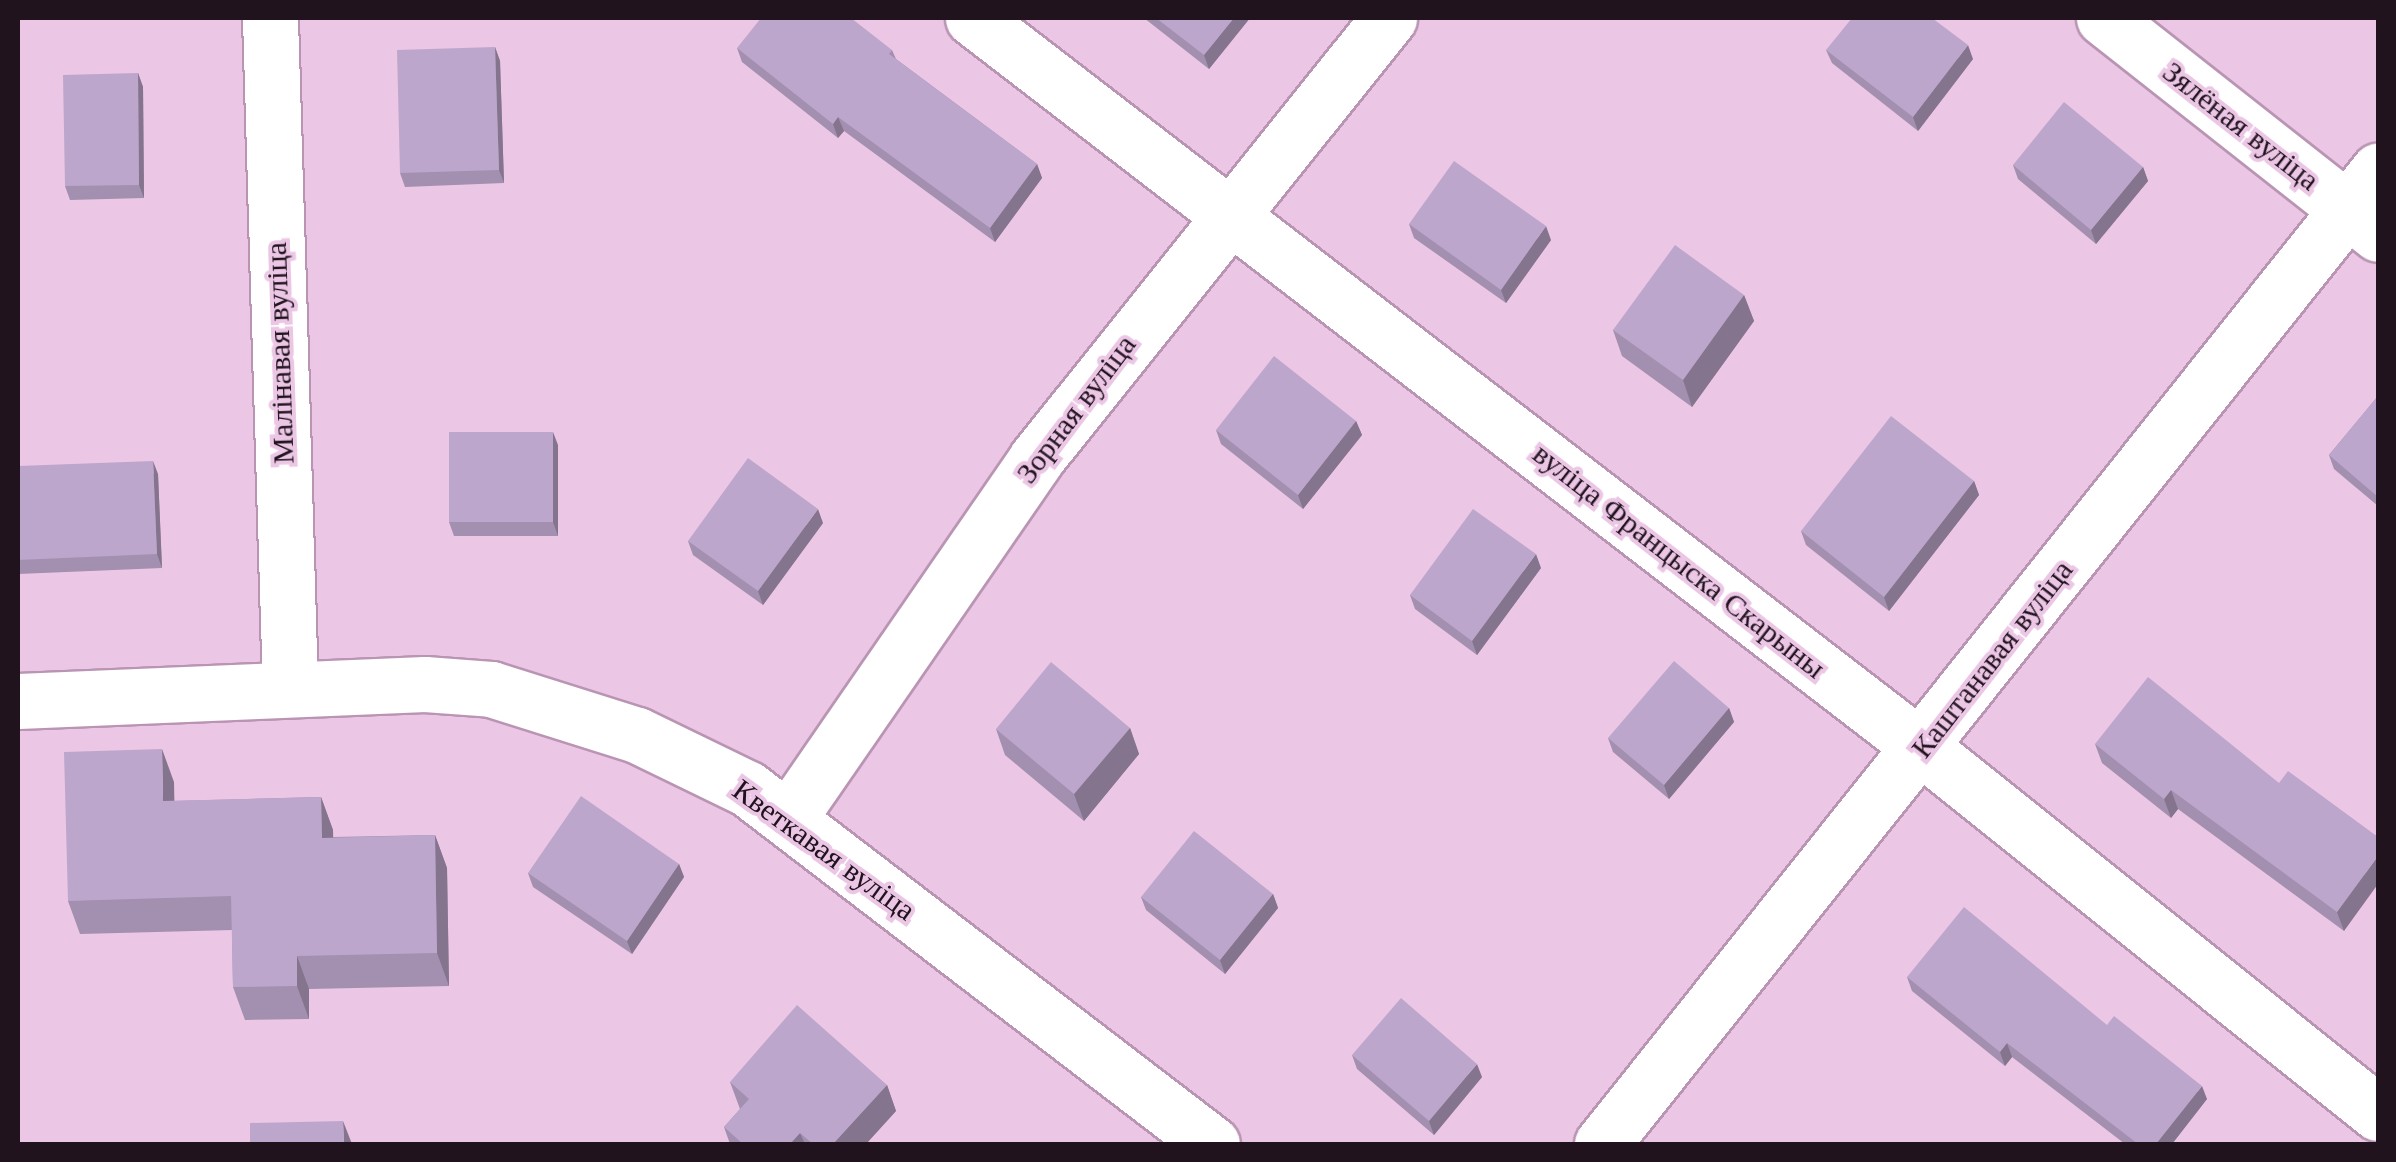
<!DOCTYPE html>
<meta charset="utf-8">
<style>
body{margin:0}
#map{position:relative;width:2396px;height:1162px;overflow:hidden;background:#ecc6e5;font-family:"Libre Baskerville",serif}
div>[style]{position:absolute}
.roads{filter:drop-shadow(2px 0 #b995b3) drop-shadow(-2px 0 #b995b3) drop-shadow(0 2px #b995b3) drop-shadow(0 -2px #b995b3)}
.minor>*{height:55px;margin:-27.5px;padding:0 27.5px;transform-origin:27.5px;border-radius:27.5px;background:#fff}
.wall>*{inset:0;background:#a38faf}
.shaded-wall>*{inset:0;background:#84748e}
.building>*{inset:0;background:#bda6cb}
span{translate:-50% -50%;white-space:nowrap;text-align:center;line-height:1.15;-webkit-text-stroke:8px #ecc6e5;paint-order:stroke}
.street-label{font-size:30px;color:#20131e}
.frame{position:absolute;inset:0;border:20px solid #20131e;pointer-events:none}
</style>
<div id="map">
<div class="roads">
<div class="minor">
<i style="left:270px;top:18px;width:670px;rotate:88.29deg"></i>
<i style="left:973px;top:18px;width:1197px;rotate:37.57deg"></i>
<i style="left:1922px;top:748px;width:584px;rotate:38.68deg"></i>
<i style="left:2104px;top:18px;width:349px;rotate:38.2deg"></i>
<i style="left:18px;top:701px;width:407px;rotate:-2.4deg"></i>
<i style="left:425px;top:684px;width:66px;rotate:4.3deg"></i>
<i style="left:491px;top:689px;width:153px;rotate:17.5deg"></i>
<i style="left:637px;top:735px;width:123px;rotate:25.9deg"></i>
<i style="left:748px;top:789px;width:584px;rotate:37.42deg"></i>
<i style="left:788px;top:819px;width:437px;rotate:-55.4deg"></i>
<i style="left:1036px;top:459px;width:565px;rotate:-51.32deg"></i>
<i style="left:1602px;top:1144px;width:1245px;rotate:-51.43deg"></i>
</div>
</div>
<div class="wall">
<i style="clip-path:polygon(1144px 18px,1250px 18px,1209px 69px)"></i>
<i style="clip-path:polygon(495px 47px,500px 61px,504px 183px,405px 187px,400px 173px)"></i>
<i style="clip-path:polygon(737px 48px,892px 50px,896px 59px,1037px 164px,1042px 178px,995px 242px,844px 131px,838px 138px,742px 62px)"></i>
<i style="clip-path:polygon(1826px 50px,1973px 59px,1918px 131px,1832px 63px)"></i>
<i style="clip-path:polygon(138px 73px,143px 87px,144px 198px,70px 200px,65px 186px)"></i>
<i style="clip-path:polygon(2013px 165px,2143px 167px,2148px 181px,2096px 244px,2018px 179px)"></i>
<i style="clip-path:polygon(1409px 224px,1551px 240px,1506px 303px,1414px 238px)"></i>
<i style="clip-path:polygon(1744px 295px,1754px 321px,1692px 407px,1622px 356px,1613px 330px)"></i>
<i style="clip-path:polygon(2378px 396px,2378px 506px,2334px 469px,2329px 455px)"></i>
<i style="clip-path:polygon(1356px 421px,1362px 435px,1303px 509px,1221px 444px,1216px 430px)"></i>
<i style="clip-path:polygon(558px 445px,558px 536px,454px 536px,449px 522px)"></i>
<i style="clip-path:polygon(18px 466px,158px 474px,162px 568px,18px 574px)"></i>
<i style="clip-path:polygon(1974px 481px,1979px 495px,1889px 611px,1806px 545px,1801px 531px)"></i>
<i style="clip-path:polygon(823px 523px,763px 605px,693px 555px,688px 541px)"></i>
<i style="clip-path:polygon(1541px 568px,1477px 655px,1415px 609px,1410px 595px)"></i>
<i style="clip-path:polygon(1729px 708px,1734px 722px,1669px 799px,1613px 752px,1608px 738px)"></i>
<i style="clip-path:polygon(1130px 728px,1139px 754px,1084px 821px,1005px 755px,996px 729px)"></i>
<i style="clip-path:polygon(2095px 744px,2279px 783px,2378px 837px,2344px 931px,2178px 809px,2171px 818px,2102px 763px)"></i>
<i style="clip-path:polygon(174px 782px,174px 801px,321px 797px,333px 830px,333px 837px,435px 835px,447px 868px,449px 986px,309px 989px,309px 1019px,245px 1020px,233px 987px,232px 930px,80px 934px,68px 901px)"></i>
<i style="clip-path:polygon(679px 864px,684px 877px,632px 954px,533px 887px,528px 873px)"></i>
<i style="clip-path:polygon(1273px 894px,1278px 908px,1225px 974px,1146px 910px,1141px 897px)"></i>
<i style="clip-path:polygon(1907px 977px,2107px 1025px,2207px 1099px,2172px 1144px,2125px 1144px,2012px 1057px,2005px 1066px,1912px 991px)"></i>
<i style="clip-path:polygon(1352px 1055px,1482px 1077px,1434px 1135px,1357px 1069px)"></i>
<i style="clip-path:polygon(730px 1082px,887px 1085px,896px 1111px,866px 1144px,730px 1144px,724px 1127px,740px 1109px)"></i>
</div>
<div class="shaded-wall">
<i style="clip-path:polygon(1234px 18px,1250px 18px,1209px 69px,1204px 55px)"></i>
<i style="clip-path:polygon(1968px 45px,1973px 59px,1918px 131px,1913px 117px)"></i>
<i style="clip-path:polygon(495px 47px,500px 61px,504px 183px,499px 170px)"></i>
<i style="clip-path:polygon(138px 73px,143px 87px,144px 198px,139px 185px)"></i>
<i style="clip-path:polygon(838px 117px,844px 131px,838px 138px,833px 124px)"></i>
<i style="clip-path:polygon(1037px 164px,1042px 178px,995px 242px,990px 228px)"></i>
<i style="clip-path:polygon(2143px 167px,2148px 181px,2096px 244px,2091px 230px)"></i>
<i style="clip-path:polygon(1546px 226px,1551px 240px,1506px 303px,1501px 290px)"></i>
<i style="clip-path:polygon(1744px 295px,1754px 321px,1692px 407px,1683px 380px)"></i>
<i style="clip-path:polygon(1356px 421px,1362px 435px,1303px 509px,1298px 495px)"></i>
<i style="clip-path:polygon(553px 432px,558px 445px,558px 536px,553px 522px)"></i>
<i style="clip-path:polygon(153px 461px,158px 474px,162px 568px,157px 554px)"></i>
<i style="clip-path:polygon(1974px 481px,1979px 495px,1889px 611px,1884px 597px)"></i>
<i style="clip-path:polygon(818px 509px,823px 523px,763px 605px,758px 591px)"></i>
<i style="clip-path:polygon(1536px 554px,1541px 568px,1477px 655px,1472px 641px)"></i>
<i style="clip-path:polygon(1729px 708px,1734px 722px,1669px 799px,1664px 785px)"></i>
<i style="clip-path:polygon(1130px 728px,1139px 754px,1084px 821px,1074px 794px)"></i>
<i style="clip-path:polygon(162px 749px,174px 782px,175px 834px,163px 801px)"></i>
<i style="clip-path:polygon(2171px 790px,2178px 809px,2171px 818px,2164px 799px)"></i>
<i style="clip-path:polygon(321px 797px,333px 830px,334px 870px,322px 838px)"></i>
<i style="clip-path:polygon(435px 835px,447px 868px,449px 986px,437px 953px)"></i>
<i style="clip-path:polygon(2378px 856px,2378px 884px,2344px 931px,2337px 912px)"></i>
<i style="clip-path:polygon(679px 864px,684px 877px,632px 954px,627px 941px)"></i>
<i style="clip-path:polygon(1273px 894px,1278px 908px,1225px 974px,1220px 960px)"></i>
<i style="clip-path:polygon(297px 956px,309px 989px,309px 1019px,297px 986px)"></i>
<i style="clip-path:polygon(2007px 1043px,2012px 1057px,2005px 1066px,2000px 1052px)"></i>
<i style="clip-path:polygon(1477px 1064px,1482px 1077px,1434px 1135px,1429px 1121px)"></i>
<i style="clip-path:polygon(887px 1085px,896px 1111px,866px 1144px,833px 1144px)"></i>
<i style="clip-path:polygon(2202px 1086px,2207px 1099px,2172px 1144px,2156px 1144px)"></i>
<i style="clip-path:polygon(343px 1121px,352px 1144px,344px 1144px)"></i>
<i style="clip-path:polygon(800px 1133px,805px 1144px,790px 1144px)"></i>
</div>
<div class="building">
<i style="clip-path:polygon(761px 18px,851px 18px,892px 50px,889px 54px,1037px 164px,990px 228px,838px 117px,833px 124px,737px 48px)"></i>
<i style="clip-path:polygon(1156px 18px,1234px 18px,1204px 55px)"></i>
<i style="clip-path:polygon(1852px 18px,1932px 18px,1968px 45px,1913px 117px,1826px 50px)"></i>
<i style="clip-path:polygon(495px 47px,499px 170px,400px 173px,397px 50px)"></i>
<i style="clip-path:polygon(138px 73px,139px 185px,65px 186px,63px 75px)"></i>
<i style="clip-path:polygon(2064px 102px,2143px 167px,2091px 230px,2013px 165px)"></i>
<i style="clip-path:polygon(1454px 161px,1546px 226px,1501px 290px,1409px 224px)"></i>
<i style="clip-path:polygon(1675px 245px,1744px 295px,1683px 380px,1613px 330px)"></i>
<i style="clip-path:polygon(1274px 356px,1356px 421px,1298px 495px,1216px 430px)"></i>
<i style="clip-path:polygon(2378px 396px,2378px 497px,2329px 455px)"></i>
<i style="clip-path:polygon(1891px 416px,1974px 481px,1884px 597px,1801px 531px)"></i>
<i style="clip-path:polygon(449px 432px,553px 432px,553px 522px,449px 522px)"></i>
<i style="clip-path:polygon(748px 458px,818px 509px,758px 591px,688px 541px)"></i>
<i style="clip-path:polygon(153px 461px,157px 554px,18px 560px,18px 466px)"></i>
<i style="clip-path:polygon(1473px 509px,1536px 554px,1472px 641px,1410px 595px)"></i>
<i style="clip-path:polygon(1674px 661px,1729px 708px,1664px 785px,1608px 738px)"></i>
<i style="clip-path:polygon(1051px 662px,1130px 728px,1074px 794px,996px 729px)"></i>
<i style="clip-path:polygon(2148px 677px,2279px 783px,2288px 771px,2378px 837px,2378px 856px,2337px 912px,2171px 790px,2164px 799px,2095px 744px)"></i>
<i style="clip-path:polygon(162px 749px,163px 801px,321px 797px,322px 838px,435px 835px,437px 953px,297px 956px,297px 986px,233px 987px,231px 896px,68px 901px,64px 752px)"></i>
<i style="clip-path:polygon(581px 796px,679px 864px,627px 941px,528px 873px)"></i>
<i style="clip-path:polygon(1194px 831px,1273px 894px,1220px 960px,1141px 897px)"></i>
<i style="clip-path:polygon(1964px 907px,2107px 1025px,2114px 1016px,2202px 1086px,2156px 1144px,2138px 1144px,2007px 1043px,2000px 1052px,1907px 977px)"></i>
<i style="clip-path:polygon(1401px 998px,1477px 1064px,1429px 1121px,1352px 1055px)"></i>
<i style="clip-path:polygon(797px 1005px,887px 1085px,833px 1144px,813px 1144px,800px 1133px,790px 1144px,743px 1144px,724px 1127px,749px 1099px,730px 1082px)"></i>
<i style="clip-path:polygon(343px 1121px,344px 1144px,250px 1144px,250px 1123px)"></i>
</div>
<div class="street-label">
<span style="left:2241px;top:126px;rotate:38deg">Зялёная вуліца</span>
<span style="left:280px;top:353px;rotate:-92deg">Малінавая вуліца</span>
<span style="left:1076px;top:409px;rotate:-53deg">Зорная вуліца</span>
<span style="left:1679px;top:561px;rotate:38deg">вуліца Францыска Скарыны</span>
<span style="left:1992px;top:659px;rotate:-52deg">Каштанавая вуліца</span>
<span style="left:824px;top:850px;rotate:36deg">Кветкавая вуліца</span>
</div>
<div class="frame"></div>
</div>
